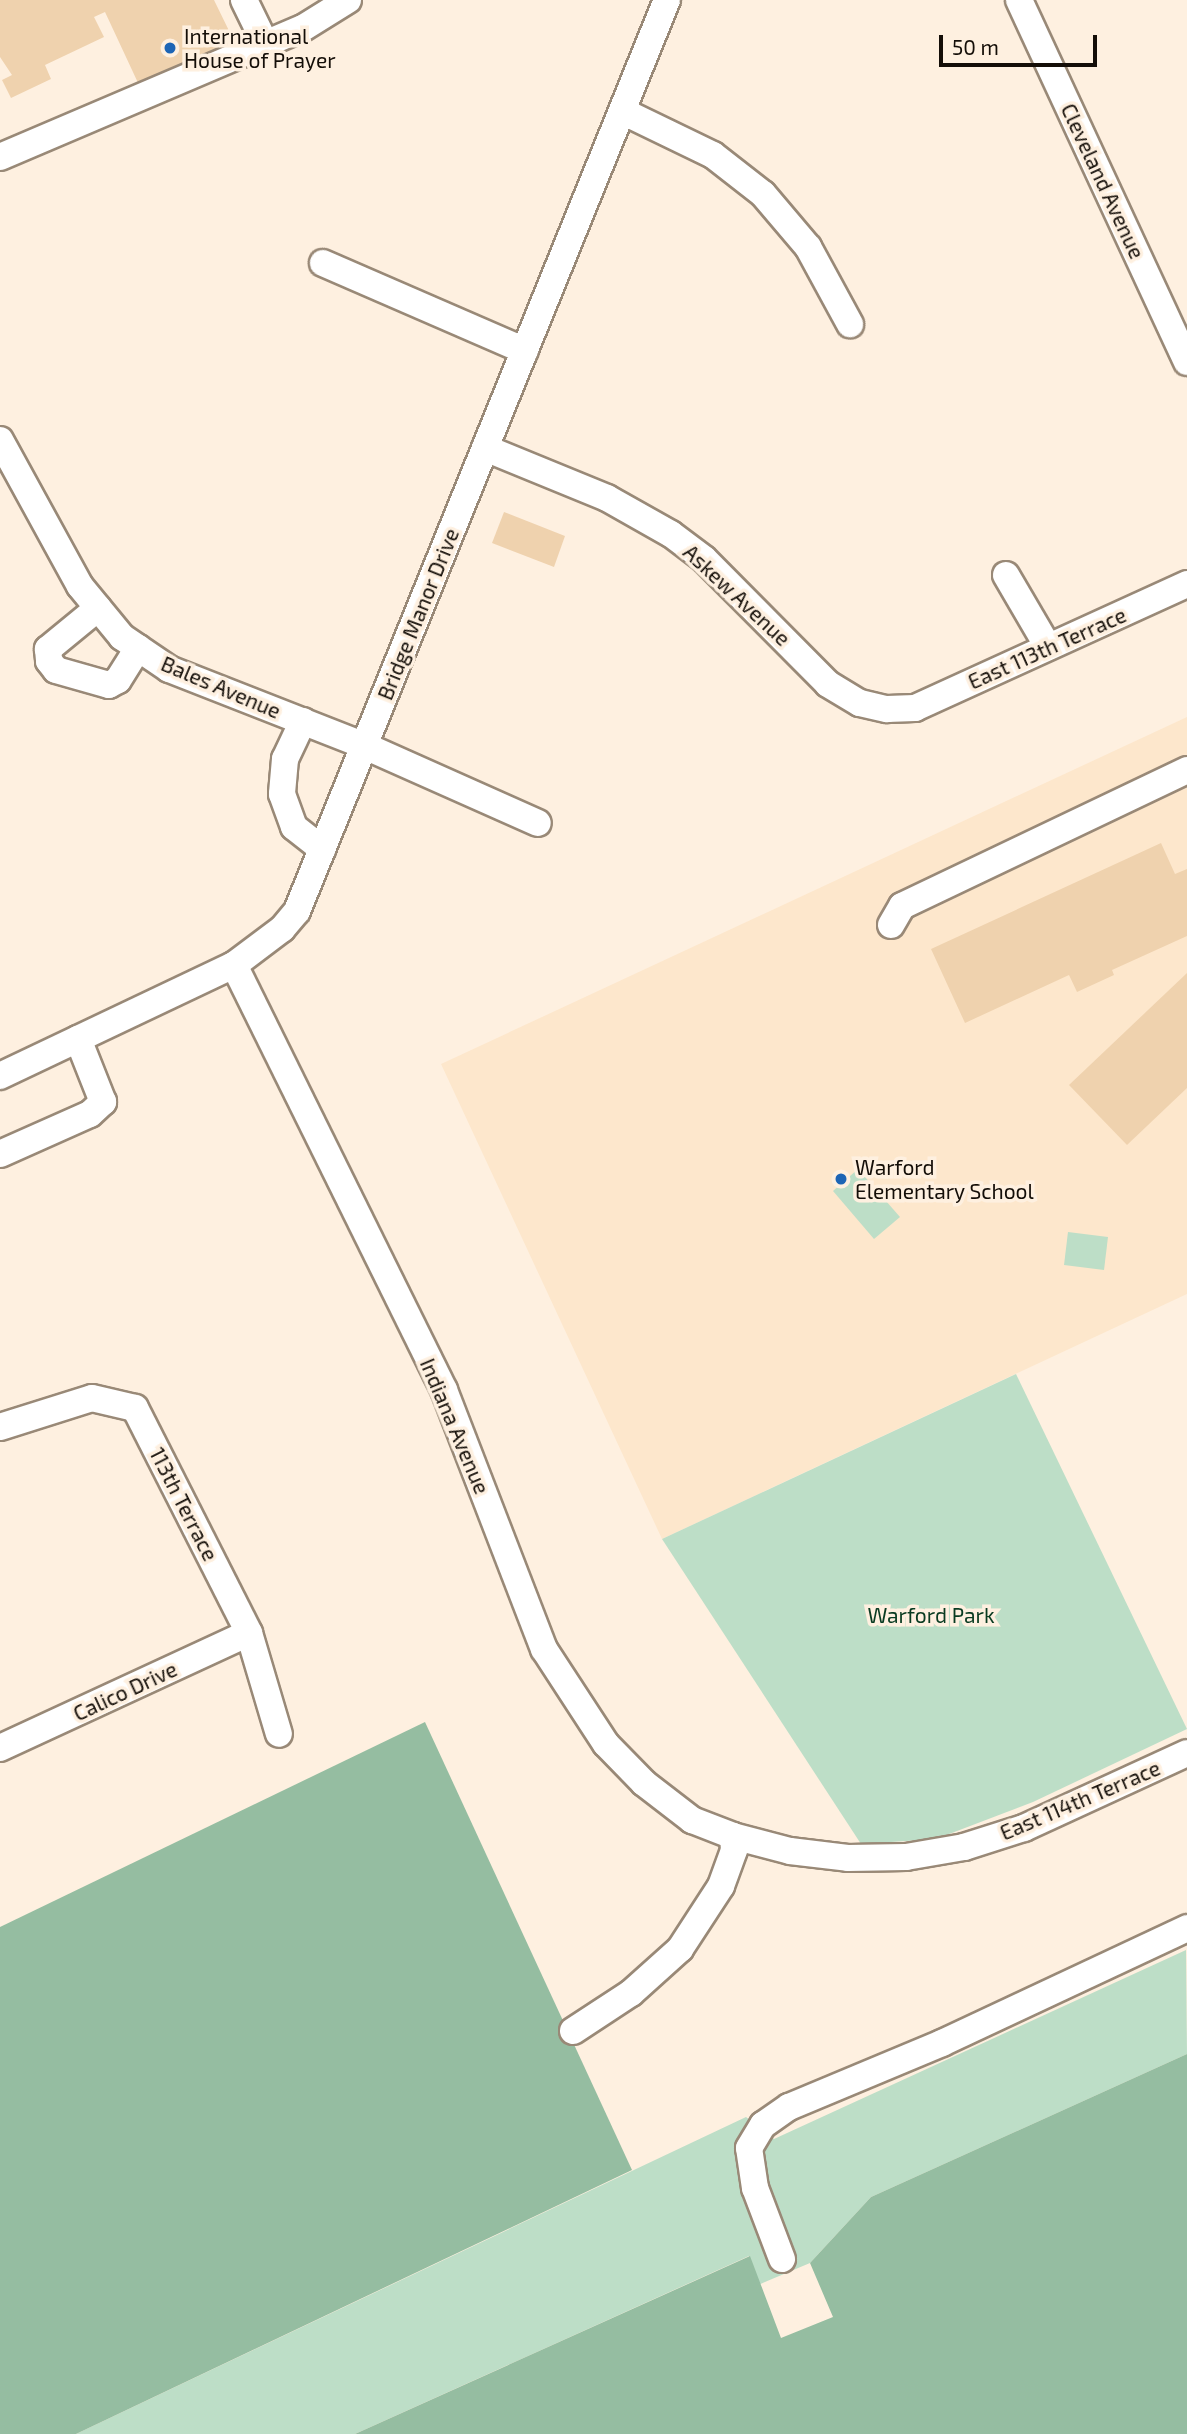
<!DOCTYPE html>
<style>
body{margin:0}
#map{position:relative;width:1187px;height:2434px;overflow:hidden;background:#fef0e0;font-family:"Exo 2",sans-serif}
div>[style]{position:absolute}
.built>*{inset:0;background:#fde7cc}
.green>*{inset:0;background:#bddec7}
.forest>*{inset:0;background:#95bda1}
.building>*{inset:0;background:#efd2ae}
.roads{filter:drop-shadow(2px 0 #998977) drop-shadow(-2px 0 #998977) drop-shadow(0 2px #998977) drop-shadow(0 -2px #998977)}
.minor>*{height:26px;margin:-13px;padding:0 13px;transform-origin:13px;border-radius:13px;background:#fff}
.dots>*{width:19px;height:19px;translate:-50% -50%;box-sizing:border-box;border:4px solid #fef0e0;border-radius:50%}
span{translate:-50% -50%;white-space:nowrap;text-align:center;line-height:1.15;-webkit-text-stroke:7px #fef0e0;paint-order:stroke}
.poi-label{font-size:21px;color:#140e08}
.left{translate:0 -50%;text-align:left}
.street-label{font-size:21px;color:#140e08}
.park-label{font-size:21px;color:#093b21}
.scale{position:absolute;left:939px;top:35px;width:158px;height:32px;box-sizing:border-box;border:4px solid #140e08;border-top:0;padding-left:9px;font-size:21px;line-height:24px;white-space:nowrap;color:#140e08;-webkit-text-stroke:5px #fef0e0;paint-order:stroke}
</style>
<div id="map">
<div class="built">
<i style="clip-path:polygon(1187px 717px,1187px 1294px,662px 1539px,441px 1064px)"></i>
</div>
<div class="green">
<i style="clip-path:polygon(858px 1169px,900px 1217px,874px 1239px,833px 1191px)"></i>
<i style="clip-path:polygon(1068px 1232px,1108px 1237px,1104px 1270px,1064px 1265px)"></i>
<i style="clip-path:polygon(1016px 1374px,1187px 1729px,1033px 1802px,936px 1839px,861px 1844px,662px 1539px)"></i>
<i style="clip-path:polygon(1186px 1950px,1187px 2054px,871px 2197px,810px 2263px,758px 2285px,749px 2256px,355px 2434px,76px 2434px,746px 2117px,774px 2139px)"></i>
</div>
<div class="forest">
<i style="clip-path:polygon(425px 1722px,632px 2170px,76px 2434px,0 2434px,0 1927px)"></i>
<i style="clip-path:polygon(1187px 2054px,1187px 2434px,355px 2434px,750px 2256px,781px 2338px,833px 2317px,810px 2263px,871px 2197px)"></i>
</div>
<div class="building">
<i style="clip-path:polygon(0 0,214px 0,234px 41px,139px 85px,105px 12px,94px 17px,104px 37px,45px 65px,51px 79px,11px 98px,2px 80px,12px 75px,0 57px)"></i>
<i style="clip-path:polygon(504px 512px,565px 536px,554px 567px,492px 543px)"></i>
<i style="clip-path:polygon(1161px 843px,1175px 874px,1187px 869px,1187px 936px,1112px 970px,1114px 975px,1077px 992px,1069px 975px,965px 1023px,931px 949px)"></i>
<i style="clip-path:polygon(1187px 973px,1187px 1088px,1127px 1145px,1069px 1085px)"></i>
</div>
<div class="roads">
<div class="minor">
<i style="left:244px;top:0;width:48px;rotate:64deg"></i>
<i style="left:1019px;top:0;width:399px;rotate:65.1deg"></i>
<i style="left:622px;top:111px;width:101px;rotate:25.8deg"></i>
<i style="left:713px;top:155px;width:63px;rotate:38deg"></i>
<i style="left:763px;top:194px;width:70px;rotate:49.7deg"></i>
<i style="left:808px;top:247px;width:88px;rotate:61.4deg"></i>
<i style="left:0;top:157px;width:329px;rotate:-23.1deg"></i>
<i style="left:303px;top:28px;width:53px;rotate:-31.9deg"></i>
<i style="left:323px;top:263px;width:220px;rotate:23.5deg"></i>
<i style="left:0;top:440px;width:166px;rotate:61.3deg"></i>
<i style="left:80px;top:586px;width:66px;rotate:50.5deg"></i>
<i style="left:122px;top:637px;width:57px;rotate:34.2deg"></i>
<i style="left:169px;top:669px;width:211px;rotate:21.4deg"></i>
<i style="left:365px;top:746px;width:189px;rotate:24deg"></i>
<i style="left:485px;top:448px;width:132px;rotate:22.3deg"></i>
<i style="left:607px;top:498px;width:73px;rotate:29.4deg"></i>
<i style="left:671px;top:534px;width:41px;rotate:37.1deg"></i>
<i style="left:704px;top:559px;width:176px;rotate:45.2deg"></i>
<i style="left:828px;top:684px;width:37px;rotate:31deg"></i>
<i style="left:860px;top:703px;width:28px;rotate:13deg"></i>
<i style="left:887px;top:709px;width:28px;rotate:-2deg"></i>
<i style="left:915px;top:708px;width:299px;rotate:-24.5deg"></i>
<i style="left:1006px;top:575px;width:83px;rotate:59.7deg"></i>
<i style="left:98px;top:608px;width:65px;rotate:140.6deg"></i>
<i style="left:48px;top:649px;width:12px;rotate:85deg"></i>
<i style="left:49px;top:661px;width:11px;rotate:52deg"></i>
<i style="left:56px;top:670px;width:55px;rotate:15.8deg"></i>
<i style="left:109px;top:685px;width:10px;rotate:-29deg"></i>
<i style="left:118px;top:680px;width:38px;rotate:-58deg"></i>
<i style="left:303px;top:721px;width:42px;rotate:115.3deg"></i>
<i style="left:285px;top:759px;width:35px;rotate:95deg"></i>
<i style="left:282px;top:794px;width:35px;rotate:70deg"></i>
<i style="left:294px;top:827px;width:36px;rotate:38deg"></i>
<i style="left:891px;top:925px;width:22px;rotate:-60deg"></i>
<i style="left:902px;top:906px;width:316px;rotate:-25.5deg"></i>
<i style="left:234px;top:965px;width:474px;rotate:63.7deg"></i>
<i style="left:444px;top:1390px;width:278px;rotate:68.9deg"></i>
<i style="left:544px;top:1649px;width:113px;rotate:56.9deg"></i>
<i style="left:606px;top:1744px;width:54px;rotate:45.7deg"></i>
<i style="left:644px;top:1783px;width:61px;rotate:37.6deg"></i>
<i style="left:692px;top:1820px;width:44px;rotate:21.3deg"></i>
<i style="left:733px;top:1836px;width:59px;rotate:14.7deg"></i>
<i style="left:790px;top:1851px;width:58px;rotate:6.9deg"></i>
<i style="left:848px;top:1858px;width:58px;rotate:-1deg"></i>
<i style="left:906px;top:1857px;width:59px;rotate:-9.8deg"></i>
<i style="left:964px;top:1847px;width:63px;rotate:-17.6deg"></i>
<i style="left:1024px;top:1828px;width:179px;rotate:-24.7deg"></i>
<i style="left:0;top:1076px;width:259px;rotate:-25.4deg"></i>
<i style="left:234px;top:965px;width:60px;rotate:-36.9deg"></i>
<i style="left:282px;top:929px;width:23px;rotate:-50deg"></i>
<i style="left:297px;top:911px;width:983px;rotate:-67.9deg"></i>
<i style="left:0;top:1154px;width:98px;rotate:-24deg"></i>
<i style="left:90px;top:1114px;width:18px;rotate:-43deg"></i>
<i style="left:103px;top:1102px;width:68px;rotate:-111.6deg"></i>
<i style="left:0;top:1427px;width:96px;rotate:-17.5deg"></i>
<i style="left:92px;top:1398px;width:44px;rotate:13.1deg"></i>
<i style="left:135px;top:1408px;width:252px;rotate:63.1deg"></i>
<i style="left:249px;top:1633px;width:105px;rotate:73.5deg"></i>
<i style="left:0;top:1748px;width:274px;rotate:-24.8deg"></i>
<i style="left:573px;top:2031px;width:69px;rotate:-33.2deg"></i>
<i style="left:631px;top:1993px;width:66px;rotate:-41.9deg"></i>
<i style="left:680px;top:1949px;width:75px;rotate:-56.9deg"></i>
<i style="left:721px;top:1886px;width:38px;rotate:-70deg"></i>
<i style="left:734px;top:1850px;width:14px;rotate:-94deg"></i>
<i style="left:782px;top:2259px;width:76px;rotate:-110.8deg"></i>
<i style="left:755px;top:2188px;width:40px;rotate:-98.5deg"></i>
<i style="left:749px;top:2148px;width:27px;rotate:-59deg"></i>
<i style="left:763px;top:2125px;width:32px;rotate:-35deg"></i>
<i style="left:789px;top:2107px;width:166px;rotate:-22.7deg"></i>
<i style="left:942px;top:2043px;width:271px;rotate:-25.1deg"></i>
</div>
</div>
<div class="dots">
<i style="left:170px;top:48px;background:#1d65b5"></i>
<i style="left:841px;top:1179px;background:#1d65b5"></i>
</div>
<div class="poi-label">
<span class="left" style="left:184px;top:48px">International<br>House of Prayer</span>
<span class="left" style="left:855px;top:1179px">Warford<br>Elementary School</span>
</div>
<div class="street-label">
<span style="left:1103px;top:181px;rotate:65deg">Cleveland Avenue</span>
<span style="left:737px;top:595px;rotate:43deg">Askew Avenue</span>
<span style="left:418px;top:614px;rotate:-68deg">Bridge Manor Drive</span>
<span style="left:1047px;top:648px;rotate:-24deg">East 113th Terrace</span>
<span style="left:221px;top:687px;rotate:23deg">Bales Avenue</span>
<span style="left:455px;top:1426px;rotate:67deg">Indiana Avenue</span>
<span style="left:184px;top:1504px;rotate:63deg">113th Terrace</span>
<span style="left:125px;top:1691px;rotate:-25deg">Calico Drive</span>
<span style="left:1080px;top:1800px;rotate:-23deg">East 114th Terrace</span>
</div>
<div class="park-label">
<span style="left:931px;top:1615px">Warford Park</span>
</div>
<div class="scale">50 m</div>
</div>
